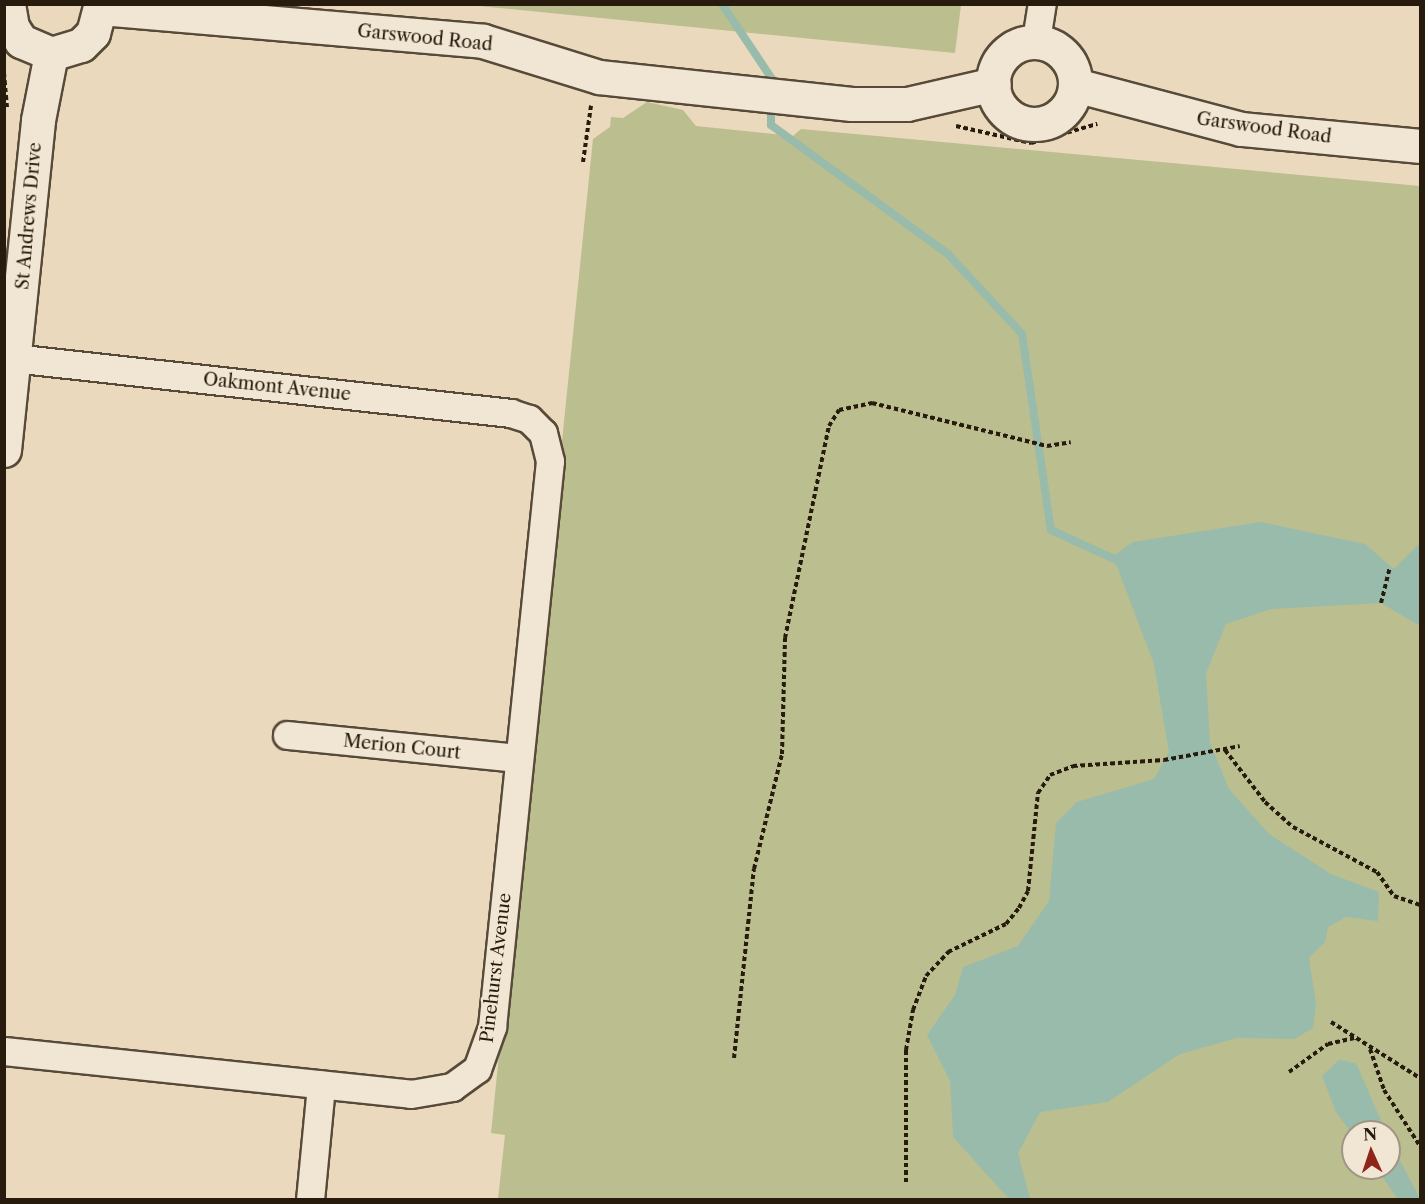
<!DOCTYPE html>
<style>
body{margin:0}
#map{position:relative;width:1425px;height:1204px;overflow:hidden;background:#ead9bc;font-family:"Libre Caslon Text",serif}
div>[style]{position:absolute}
.green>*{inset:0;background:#bbbe8e}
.water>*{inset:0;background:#99bbab}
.stream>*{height:8px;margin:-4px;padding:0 4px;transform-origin:4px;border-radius:4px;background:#99bbab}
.path>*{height:4px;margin-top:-2px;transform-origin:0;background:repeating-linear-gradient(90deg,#261b0d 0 4.5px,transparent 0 7.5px)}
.roads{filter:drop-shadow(2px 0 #574a39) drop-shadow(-2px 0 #574a39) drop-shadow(0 2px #574a39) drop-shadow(0 -2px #574a39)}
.street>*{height:27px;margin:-13.5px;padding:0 13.5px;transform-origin:13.5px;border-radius:13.5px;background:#f1e6d3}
.secondary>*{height:33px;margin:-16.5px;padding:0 16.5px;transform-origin:16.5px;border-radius:16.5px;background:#f1e6d3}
.secondary>.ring{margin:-16.5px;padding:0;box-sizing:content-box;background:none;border:33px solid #f1e6d3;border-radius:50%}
span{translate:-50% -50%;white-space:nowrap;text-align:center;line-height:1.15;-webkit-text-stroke:4.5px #f1e6d3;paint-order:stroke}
.street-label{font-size:18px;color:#261b0d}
.frame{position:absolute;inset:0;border:6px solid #261b0d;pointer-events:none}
.north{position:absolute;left:1341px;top:1120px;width:60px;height:60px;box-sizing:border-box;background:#f1e6d3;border:2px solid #a09584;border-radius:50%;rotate:357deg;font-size:16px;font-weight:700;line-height:24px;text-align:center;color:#261b0d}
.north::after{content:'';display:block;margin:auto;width:21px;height:27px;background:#8f2418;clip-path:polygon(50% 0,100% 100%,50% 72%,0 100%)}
</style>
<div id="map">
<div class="green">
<i style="clip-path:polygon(469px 5px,961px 4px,961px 5px,955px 53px)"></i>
<i style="clip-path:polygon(evenodd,647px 102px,683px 110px,696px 126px,793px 136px,801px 129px,1420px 186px,1420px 1199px,498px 1199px,505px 1135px,491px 1133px,593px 139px,610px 127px,611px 117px,623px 118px,647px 102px,1353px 1132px,1389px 1132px,1389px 1168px,1353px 1168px,1353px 1132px)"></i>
</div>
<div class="water">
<i style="clip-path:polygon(1261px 522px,1365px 544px,1394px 569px,1420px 543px,1420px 626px,1381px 603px,1271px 609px,1226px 624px,1206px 673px,1210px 743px,1229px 789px,1269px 834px,1331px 874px,1379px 892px,1378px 921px,1346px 917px,1328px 927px,1325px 942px,1309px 958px,1316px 1004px,1313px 1028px,1294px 1039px,1237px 1038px,1180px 1054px,1108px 1102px,1040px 1112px,1018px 1153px,1030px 1199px,1009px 1199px,953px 1137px,950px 1081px,927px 1035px,955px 995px,963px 967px,1018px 946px,1049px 901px,1056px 823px,1077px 802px,1154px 779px,1169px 752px,1154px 664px,1113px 556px,1133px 542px)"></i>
<i style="clip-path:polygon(1339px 1060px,1356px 1063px,1386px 1132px,1353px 1135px,1336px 1112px,1322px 1076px)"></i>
<i style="clip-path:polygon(1389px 1139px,1420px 1199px,1398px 1199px,1376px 1168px,1389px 1168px)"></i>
</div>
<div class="stream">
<i style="left:722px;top:4px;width:90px;rotate:56.3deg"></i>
<i style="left:772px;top:79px;width:10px;rotate:90deg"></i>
<i style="left:771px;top:102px;width:23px;rotate:90deg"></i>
<i style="left:771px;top:125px;width:219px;rotate:36.1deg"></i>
<i style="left:948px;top:254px;width:109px;rotate:47.2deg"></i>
<i style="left:1022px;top:334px;width:198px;rotate:81.6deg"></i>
<i style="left:1051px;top:530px;width:77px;rotate:24.6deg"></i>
</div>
<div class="path">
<i style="left:4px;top:73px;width:35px;rotate:85deg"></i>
<i style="left:956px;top:126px;width:77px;rotate:12.8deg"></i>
<i style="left:1031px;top:143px;width:69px;rotate:-16.1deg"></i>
<i style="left:583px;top:162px;width:57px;rotate:-81.9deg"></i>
<i style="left:1381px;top:603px;width:37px;rotate:-76deg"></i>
<i style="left:1225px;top:750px;width:66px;rotate:52.4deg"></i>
<i style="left:1265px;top:802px;width:38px;rotate:42deg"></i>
<i style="left:1293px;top:827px;width:95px;rotate:28.2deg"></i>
<i style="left:1377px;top:872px;width:29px;rotate:55deg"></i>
<i style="left:1394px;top:896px;width:28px;rotate:19deg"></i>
<i style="left:1331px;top:1022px;width:105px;rotate:32.2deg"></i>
<i style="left:1370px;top:1049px;width:43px;rotate:71.1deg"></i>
<i style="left:1384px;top:1090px;width:67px;rotate:57.3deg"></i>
<i style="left:734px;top:1058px;width:190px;rotate:-84deg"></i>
<i style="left:754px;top:869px;width:118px;rotate:-76.3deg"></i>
<i style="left:782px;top:754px;width:116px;rotate:-88.5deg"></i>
<i style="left:785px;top:638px;width:217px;rotate:-78.3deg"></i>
<i style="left:829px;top:426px;width:19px;rotate:-58deg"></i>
<i style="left:839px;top:410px;width:34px;rotate:-12deg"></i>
<i style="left:872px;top:403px;width:180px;rotate:13.8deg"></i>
<i style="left:1047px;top:446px;width:24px;rotate:-9deg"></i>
<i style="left:1289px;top:1072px;width:48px;rotate:-35.7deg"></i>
<i style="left:1328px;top:1044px;width:27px;rotate:-13deg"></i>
<i style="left:906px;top:1182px;width:132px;rotate:-90deg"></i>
<i style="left:906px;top:1050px;width:41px;rotate:-80.1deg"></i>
<i style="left:913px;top:1010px;width:36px;rotate:-69deg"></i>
<i style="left:926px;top:976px;width:33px;rotate:-47deg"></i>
<i style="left:948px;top:952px;width:64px;rotate:-25.8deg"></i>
<i style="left:1006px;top:924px;width:21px;rotate:-51deg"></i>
<i style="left:1019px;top:908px;width:19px;rotate:-62deg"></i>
<i style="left:1028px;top:891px;width:99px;rotate:-84.2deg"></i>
<i style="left:1038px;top:793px;width:22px;rotate:-56deg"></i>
<i style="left:1050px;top:775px;width:25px;rotate:-21deg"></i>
<i style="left:1073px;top:766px;width:91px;rotate:-3.8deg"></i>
<i style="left:1164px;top:760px;width:77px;rotate:-10.4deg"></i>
</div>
<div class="roads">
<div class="street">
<i style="left:1036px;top:40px;width:36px;rotate:-81deg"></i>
<i style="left:287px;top:735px;width:231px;rotate:5.7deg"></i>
<i style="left:4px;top:1051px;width:409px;rotate:6deg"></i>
<i style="left:411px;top:1094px;width:42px;rotate:-9.7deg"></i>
<i style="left:452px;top:1087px;width:31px;rotate:-36deg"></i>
<i style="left:477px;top:1069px;width:45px;rotate:-70.3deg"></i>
<i style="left:492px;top:1027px;width:569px;rotate:-84.15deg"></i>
<i style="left:550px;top:461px;width:29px;rotate:-104deg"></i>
<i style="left:543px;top:433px;width:20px;rotate:-135deg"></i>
<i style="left:529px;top:419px;width:19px;rotate:-162deg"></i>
<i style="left:511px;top:413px;width:499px;rotate:-173.7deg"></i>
<i style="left:310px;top:1200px;width:116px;rotate:-84.5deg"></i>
</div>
<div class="secondary">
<i style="left:8px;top:4px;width:23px;rotate:80deg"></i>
<i style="left:12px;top:27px;width:17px;rotate:57deg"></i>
<i style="left:21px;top:41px;width:33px;rotate:23deg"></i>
<i style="left:51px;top:54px;width:31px;rotate:-17deg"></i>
<i style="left:81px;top:45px;width:17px;rotate:-45deg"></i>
<i style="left:93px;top:33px;width:30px;rotate:-75deg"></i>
<i style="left:101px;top:8px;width:383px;rotate:4.9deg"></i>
<i style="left:483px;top:41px;width:121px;rotate:17.2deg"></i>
<i style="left:599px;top:77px;width:254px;rotate:6.1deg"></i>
<i style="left:852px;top:104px;width:55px"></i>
<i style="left:907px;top:104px;width:89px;rotate:-12.9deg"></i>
<i class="ring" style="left:993px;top:42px;width:49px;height:49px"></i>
<i style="left:1075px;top:85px;width:172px;rotate:14.8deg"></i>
<i style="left:1241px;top:129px;width:180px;rotate:5.4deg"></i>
<i style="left:4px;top:450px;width:332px;rotate:-84.1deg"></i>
<i style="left:38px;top:120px;width:67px;rotate:-78.9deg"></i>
</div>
</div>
<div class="street-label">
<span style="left:425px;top:38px;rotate:6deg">Garswood Road</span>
<span style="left:1264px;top:128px;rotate:8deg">Garswood Road</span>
<span style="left:29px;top:216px;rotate:-85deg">St Andrews Drive</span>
<span style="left:277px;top:387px;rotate:6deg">Oakmont Avenue</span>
<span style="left:402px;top:747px;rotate:6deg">Merion Court</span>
<span style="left:496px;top:968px;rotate:-83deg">Pinehurst Avenue</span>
</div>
<div class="frame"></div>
<div class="north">N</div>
</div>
